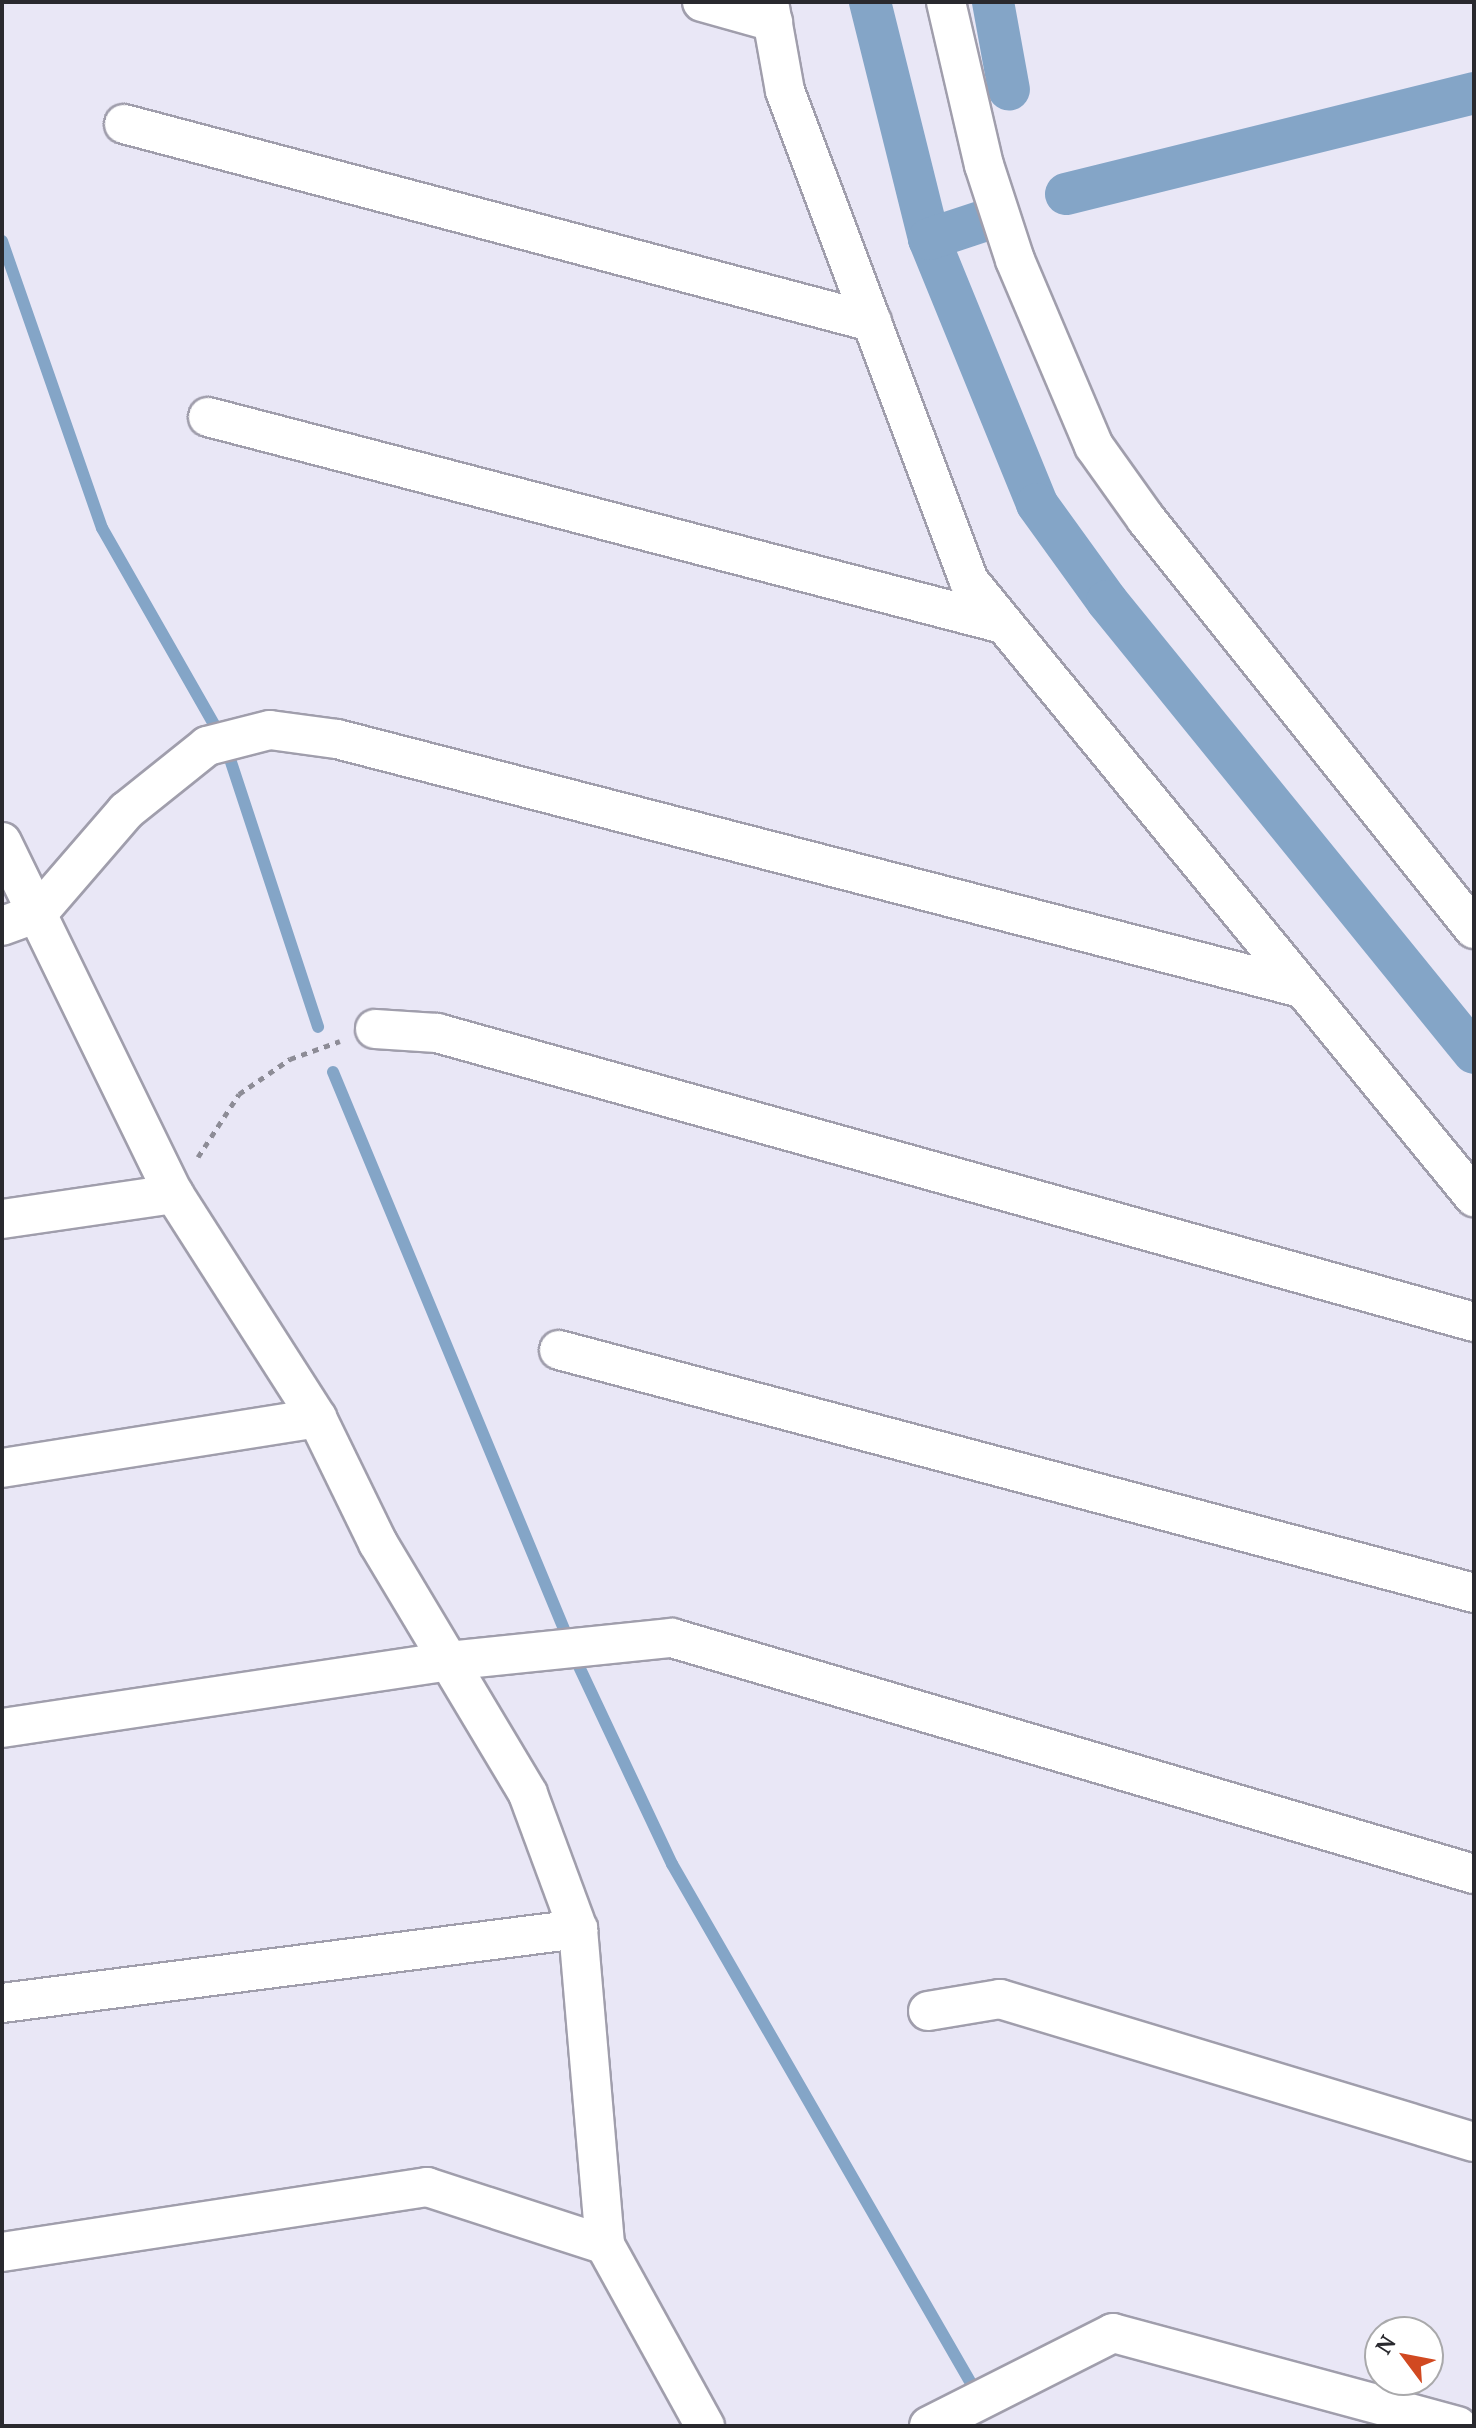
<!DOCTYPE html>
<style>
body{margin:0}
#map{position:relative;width:1476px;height:2428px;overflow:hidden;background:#e9e7f6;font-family:"PT Serif",serif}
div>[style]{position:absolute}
.stream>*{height:12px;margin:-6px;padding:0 6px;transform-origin:6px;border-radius:6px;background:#84a5c7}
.canal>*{height:42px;margin:-21px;padding:0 21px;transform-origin:21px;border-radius:21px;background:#84a5c7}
.path>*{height:5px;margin-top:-2.5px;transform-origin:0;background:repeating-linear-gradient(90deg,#8d8c96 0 6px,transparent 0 12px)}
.roads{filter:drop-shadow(2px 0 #a09eac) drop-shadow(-2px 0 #a09eac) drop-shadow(0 2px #a09eac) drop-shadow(0 -2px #a09eac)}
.street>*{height:38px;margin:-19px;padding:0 19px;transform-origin:19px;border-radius:19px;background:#fff}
span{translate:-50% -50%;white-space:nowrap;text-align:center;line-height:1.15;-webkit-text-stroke:6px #fff;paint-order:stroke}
.frame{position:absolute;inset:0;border:4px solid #29292e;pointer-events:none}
.north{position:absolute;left:1364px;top:2316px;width:80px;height:80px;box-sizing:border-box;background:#fff;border:2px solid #a9a9ab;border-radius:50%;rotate:302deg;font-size:22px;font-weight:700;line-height:32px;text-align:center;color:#29292e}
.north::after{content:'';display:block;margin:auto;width:28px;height:36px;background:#d14921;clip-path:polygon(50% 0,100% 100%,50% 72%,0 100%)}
</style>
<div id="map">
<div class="stream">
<i style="left:2px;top:241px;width:304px;rotate:70.8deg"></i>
<i style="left:102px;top:528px;width:234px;rotate:60.3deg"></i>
<i style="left:230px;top:759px;width:282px;rotate:71.8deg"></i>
<i style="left:333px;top:1072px;width:603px;rotate:67.48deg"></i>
<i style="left:575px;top:1658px;width:228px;rotate:64.8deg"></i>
<i style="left:672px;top:1864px;width:601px;rotate:60.07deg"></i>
</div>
<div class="canal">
<i style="left:870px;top:2px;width:244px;rotate:76deg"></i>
<i style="left:929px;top:239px;width:286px;rotate:67.8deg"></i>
<i style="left:1037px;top:504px;width:120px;rotate:54.2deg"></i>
<i style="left:1107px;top:601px;width:582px;rotate:50.93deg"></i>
<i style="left:993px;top:2px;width:89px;rotate:79.7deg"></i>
<i style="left:1066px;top:194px;width:420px;rotate:-13.9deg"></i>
<i style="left:929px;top:239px;width:60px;rotate:-18.4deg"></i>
</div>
<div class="path">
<i style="left:198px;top:1157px;width:75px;rotate:-56.9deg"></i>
<i style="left:239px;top:1094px;width:62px;rotate:-34.5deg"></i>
<i style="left:290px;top:1059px;width:53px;rotate:-19.8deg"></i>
</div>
<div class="roads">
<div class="street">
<i style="left:702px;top:2px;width:74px;rotate:15.7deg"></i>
<i style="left:769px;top:2px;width:90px;rotate:79.8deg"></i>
<i style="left:785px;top:91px;width:523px;rotate:69.42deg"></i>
<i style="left:969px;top:581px;width:797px;rotate:50.65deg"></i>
<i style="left:946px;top:2px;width:167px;rotate:76.9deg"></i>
<i style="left:984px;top:165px;width:100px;rotate:71.9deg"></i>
<i style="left:1015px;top:260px;width:202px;rotate:67deg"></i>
<i style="left:1094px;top:446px;width:90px;rotate:54.5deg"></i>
<i style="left:1146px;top:519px;width:525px;rotate:51.34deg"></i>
<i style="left:124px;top:124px;width:774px;rotate:14.83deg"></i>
<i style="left:208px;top:417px;width:822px;rotate:14.59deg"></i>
<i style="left:2px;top:842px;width:392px;rotate:64deg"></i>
<i style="left:174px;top:1194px;width:266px;rotate:57.4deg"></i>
<i style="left:317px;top:1418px;width:139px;rotate:64deg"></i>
<i style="left:378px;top:1543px;width:292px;rotate:59.1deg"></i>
<i style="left:528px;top:1794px;width:144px;rotate:69.7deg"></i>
<i style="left:578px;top:1929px;width:317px;rotate:85.1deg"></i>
<i style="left:605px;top:2245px;width:207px;rotate:61.1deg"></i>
<i style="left:2px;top:926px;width:38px;rotate:-20deg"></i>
<i style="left:38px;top:913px;width:135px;rotate:-49.2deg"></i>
<i style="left:126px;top:811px;width:104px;rotate:-38.7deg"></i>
<i style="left:207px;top:746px;width:65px;rotate:-14.3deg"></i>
<i style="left:270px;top:730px;width:68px;rotate:7.7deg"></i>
<i style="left:337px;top:739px;width:996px;rotate:14.48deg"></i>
<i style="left:375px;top:1029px;width:62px;rotate:3.7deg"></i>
<i style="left:437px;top:1033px;width:1077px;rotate:15.57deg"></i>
<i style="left:2px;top:1219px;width:174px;rotate:-8.3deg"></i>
<i style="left:559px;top:1350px;width:947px;rotate:14.87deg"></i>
<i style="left:2px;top:1468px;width:319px;rotate:-9deg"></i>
<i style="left:2px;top:1728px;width:451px;rotate:-8.5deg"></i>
<i style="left:448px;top:1661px;width:225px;rotate:-5.9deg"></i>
<i style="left:672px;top:1638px;width:836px;rotate:16.4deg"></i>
<i style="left:2px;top:2003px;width:581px;rotate:-7.32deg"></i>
<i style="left:928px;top:2011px;width:73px;rotate:-9.5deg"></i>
<i style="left:1000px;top:1999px;width:495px;rotate:16.8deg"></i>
<i style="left:2px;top:2252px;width:430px;rotate:-8.7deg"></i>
<i style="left:427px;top:2187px;width:187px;rotate:18deg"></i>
<i style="left:929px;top:2426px;width:206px;rotate:-26.8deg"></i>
<i style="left:1113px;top:2333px;width:357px;rotate:15.1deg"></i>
</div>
</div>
<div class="frame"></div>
<div class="north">N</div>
</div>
